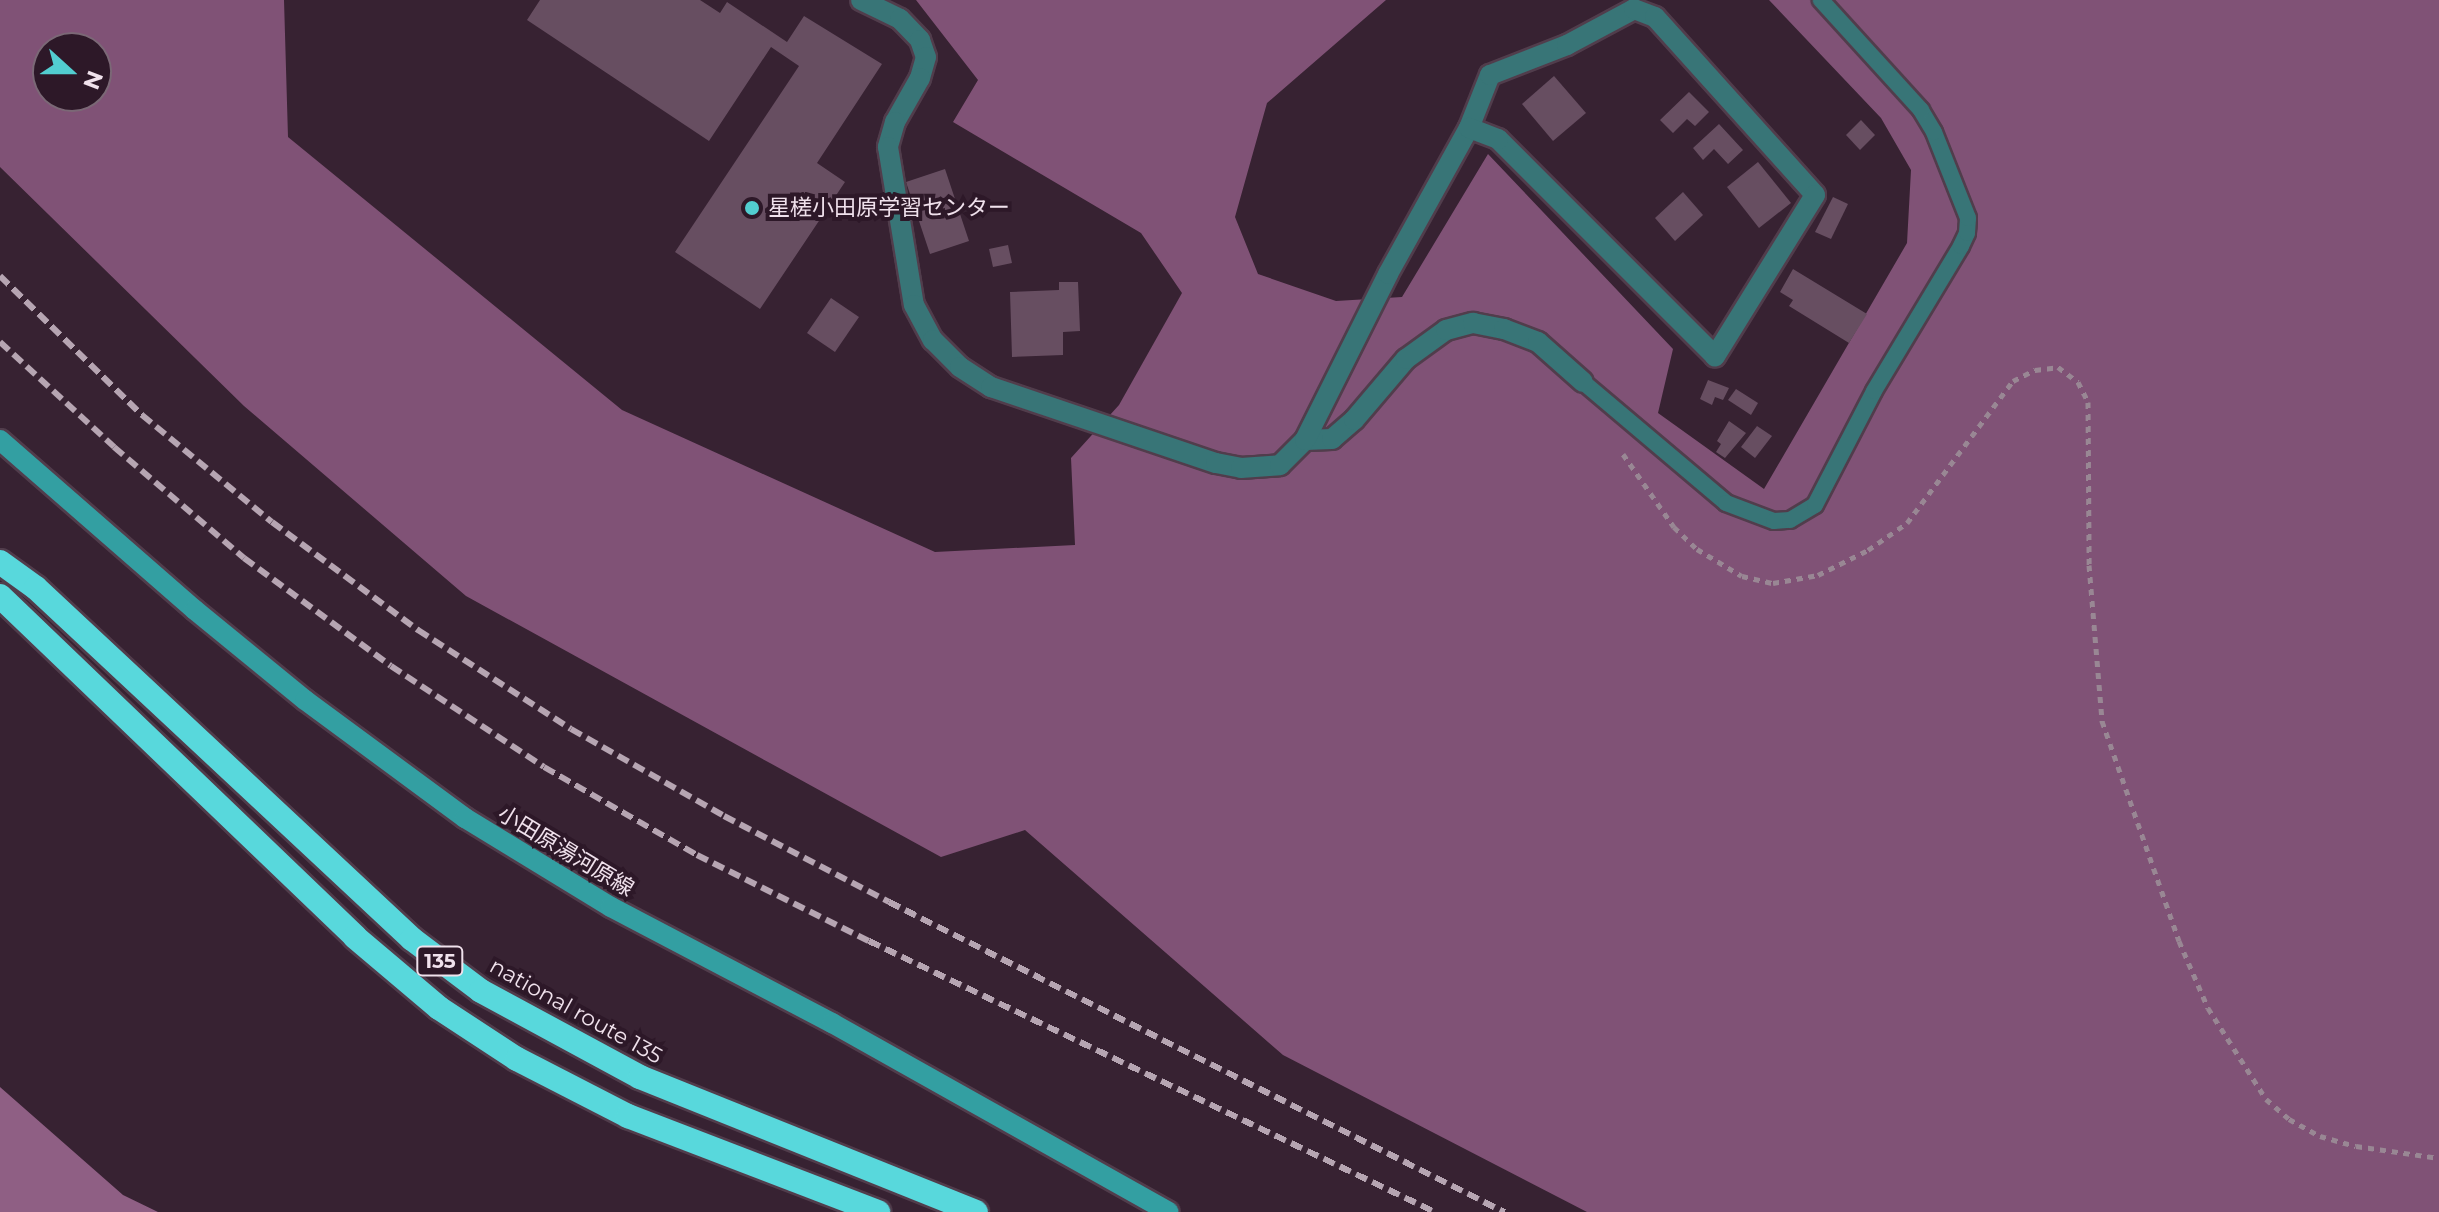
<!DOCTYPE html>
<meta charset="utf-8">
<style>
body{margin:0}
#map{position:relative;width:2439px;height:1212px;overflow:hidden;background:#372232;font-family:Montserrat,"Noto Sans JP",sans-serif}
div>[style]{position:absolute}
.forest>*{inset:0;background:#805276}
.water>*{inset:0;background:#8f5f84}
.building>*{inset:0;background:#674e61}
.path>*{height:5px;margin-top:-2.5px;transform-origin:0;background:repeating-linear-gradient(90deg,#998794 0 6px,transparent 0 12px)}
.roads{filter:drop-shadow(2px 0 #513d4c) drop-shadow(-2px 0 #513d4c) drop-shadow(0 2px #513d4c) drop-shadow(0 -2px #513d4c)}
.lane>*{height:16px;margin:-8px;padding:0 8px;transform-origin:8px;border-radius:8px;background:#387577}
.street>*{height:20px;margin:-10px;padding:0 10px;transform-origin:10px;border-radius:10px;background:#387577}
.secondary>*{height:20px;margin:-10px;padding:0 10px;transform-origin:10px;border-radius:10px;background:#339fa2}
.highway>*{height:24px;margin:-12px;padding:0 12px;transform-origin:12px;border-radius:12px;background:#58d8dc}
.rail>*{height:6px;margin-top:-3px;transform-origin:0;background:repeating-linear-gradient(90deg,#b6a5b2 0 12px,transparent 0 18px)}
.dots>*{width:22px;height:22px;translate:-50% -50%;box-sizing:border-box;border:4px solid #2d1828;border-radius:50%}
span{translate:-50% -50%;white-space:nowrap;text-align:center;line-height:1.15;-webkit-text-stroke:8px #2d1828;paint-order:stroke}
.shield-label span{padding:2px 6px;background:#2d1828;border:2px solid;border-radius:6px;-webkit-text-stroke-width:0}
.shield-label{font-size:20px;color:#f0e1ec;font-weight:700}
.poi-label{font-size:22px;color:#f0e1ec}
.left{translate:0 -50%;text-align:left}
.street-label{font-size:22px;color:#f0e1ec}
.north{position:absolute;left:32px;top:32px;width:80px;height:80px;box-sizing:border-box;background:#2d1828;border:2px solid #7b6876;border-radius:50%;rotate:111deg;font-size:22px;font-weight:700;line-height:32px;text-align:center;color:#f0e1ec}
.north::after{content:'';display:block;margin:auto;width:28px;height:36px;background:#52cdd0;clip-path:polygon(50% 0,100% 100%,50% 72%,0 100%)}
</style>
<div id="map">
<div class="forest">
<i style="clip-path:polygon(evenodd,0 0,284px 0,288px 137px,622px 410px,935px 552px,1075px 545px,1071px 458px,1119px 405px,1182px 293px,1141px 233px,953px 122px,978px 80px,916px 0,1386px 0,1267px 103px,1235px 217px,1258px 274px,1336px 301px,1402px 297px,1488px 154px,1673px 349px,1658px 413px,1764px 489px,1907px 243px,1911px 170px,1881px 118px,1769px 0,2439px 0,2439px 1212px,1587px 1212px,1283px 1055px,1025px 830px,941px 857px,466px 596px,244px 406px,0 167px,0 0,48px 48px,96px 48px,96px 96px,48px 96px,48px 48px)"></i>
</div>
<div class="water">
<i style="clip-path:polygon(0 1087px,123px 1195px,158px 1212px,0 1212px)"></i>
</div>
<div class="building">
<i style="clip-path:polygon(540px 0,700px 0,720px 13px,727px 2px,787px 42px,804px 16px,882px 64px,817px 163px,845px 182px,760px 309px,675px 252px,799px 66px,771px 47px,709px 141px,527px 20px)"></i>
<i style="clip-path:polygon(1554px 76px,1586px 113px,1553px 141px,1522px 104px)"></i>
<i style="clip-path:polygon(1689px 92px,1709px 112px,1695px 126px,1687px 119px,1673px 133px,1660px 120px)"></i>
<i style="clip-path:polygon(1861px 120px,1875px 135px,1860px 150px,1846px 135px)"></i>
<i style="clip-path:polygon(1719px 124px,1743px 150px,1728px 164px,1714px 149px,1703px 160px,1693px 148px)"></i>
<i style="clip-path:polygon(1758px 162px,1791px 203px,1759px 228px,1727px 187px)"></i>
<i style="clip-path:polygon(945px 169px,969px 241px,930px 254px,906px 182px)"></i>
<i style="clip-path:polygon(1683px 192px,1703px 215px,1675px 241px,1655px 218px)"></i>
<i style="clip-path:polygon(1833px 197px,1848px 204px,1831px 239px,1815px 232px)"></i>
<i style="clip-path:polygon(1008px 245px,1012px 263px,993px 267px,989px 249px)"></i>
<i style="clip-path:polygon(1793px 269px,1867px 314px,1849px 343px,1789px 306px,1793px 300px,1780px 292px)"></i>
<i style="clip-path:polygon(1059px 282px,1078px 282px,1080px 331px,1063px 332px,1063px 355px,1012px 357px,1010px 292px,1059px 290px)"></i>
<i style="clip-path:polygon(831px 298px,859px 317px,835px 352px,807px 333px)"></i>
<i style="clip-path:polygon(1708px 380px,1729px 388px,1723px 400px,1715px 397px,1712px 405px,1700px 399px)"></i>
<i style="clip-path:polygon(1736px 389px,1758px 403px,1751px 415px,1728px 400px)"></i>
<i style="clip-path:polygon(1729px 421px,1746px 433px,1725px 458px,1716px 452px,1721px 444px,1717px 441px)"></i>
<i style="clip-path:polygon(1757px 426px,1772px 436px,1755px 458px,1741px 447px)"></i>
</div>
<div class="path">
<i style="left:1623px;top:454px;width:89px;rotate:55.1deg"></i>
<i style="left:1674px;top:527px;width:32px;rotate:44deg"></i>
<i style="left:1697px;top:549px;width:52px;rotate:31deg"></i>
<i style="left:1742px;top:576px;width:32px;rotate:13deg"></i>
<i style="left:1773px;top:583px;width:46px;rotate:-10.1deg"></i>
<i style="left:1818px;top:575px;width:56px;rotate:-26.6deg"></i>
<i style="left:1868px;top:550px;width:47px;rotate:-34.7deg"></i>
<i style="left:1907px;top:523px;width:177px;rotate:-53.3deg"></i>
<i style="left:2013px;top:381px;width:25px;rotate:-27deg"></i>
<i style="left:2035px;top:370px;width:23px;rotate:-7deg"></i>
<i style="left:2058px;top:367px;width:25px;rotate:37deg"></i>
<i style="left:2078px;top:382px;width:22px;rotate:63deg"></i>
<i style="left:2088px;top:402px;width:163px;rotate:89.6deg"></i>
<i style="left:2089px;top:565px;width:157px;rotate:85.2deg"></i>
<i style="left:2102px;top:721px;width:233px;rotate:70.7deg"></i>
<i style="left:2179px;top:941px;width:73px;rotate:66.6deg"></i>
<i style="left:2208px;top:1008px;width:108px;rotate:57.5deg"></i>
<i style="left:2266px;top:1099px;width:30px;rotate:41deg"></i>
<i style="left:2289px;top:1119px;width:35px;rotate:29deg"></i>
<i style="left:2320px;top:1136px;width:37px;rotate:16deg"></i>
<i style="left:2356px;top:1146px;width:84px;rotate:8.2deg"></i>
</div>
<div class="roads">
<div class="lane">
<i style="left:1583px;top:382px;width:187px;rotate:40.2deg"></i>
<i style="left:1726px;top:503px;width:51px;rotate:20.6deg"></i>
<i style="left:1774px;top:521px;width:16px;rotate:-4deg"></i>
<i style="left:1790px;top:520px;width:29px;rotate:-31deg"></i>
<i style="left:1815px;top:505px;width:128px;rotate:-62.6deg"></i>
<i style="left:1874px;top:391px;width:169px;rotate:-59deg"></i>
<i style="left:1961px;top:246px;width:14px;rotate:-65deg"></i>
<i style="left:1967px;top:233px;width:15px;rotate:-86deg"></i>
<i style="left:1968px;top:218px;width:92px;rotate:-111.6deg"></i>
<i style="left:1934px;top:132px;width:26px;rotate:-121deg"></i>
<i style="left:1921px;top:110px;width:149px;rotate:-132.3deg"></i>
</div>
<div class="street">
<i style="left:861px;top:0;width:43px;rotate:26deg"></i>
<i style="left:900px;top:19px;width:29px;rotate:46deg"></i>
<i style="left:920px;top:40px;width:18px;rotate:71deg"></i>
<i style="left:926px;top:57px;width:22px;rotate:106deg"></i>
<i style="left:920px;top:78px;width:51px;rotate:119.6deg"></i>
<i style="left:895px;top:122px;width:26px;rotate:106deg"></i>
<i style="left:888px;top:147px;width:160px;rotate:80.7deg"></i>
<i style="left:914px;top:305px;width:40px;rotate:62deg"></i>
<i style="left:933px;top:340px;width:38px;rotate:45deg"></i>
<i style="left:960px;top:367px;width:37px;rotate:33deg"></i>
<i style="left:991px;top:387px;width:237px;rotate:18.7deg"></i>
<i style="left:1216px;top:463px;width:25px;rotate:11deg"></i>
<i style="left:1241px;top:468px;width:39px;rotate:-4deg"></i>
<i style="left:1280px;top:465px;width:35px;rotate:-45deg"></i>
<i style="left:1305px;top:440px;width:27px;rotate:-2deg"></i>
<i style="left:1332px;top:439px;width:29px;rotate:-41deg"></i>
<i style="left:1354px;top:420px;width:80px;rotate:-49.6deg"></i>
<i style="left:1406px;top:359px;width:49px;rotate:-35.9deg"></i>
<i style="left:1446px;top:330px;width:28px;rotate:-15deg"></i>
<i style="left:1473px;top:323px;width:32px;rotate:11deg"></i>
<i style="left:1504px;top:329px;width:36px;rotate:21deg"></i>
<i style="left:1538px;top:342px;width:60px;rotate:41.6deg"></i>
<i style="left:1305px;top:440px;width:186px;rotate:-63.4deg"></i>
<i style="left:1388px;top:274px;width:167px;rotate:-61deg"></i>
<i style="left:1469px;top:128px;width:57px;rotate:-68.4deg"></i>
<i style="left:1490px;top:75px;width:83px;rotate:-21.3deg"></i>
<i style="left:1567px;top:45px;width:76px;rotate:-28.2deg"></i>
<i style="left:1634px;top:9px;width:22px;rotate:21deg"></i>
<i style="left:1655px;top:17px;width:239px;rotate:48deg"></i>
<i style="left:1815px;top:195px;width:190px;rotate:121.8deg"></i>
<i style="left:1715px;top:356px;width:307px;rotate:-135deg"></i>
<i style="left:1498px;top:139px;width:31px;rotate:-159deg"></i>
</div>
<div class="secondary">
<i style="left:0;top:440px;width:259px;rotate:41.1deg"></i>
<i style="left:195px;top:610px;width:142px;rotate:39.3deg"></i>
<i style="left:305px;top:700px;width:199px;rotate:36.4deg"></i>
<i style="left:465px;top:818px;width:171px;rotate:31.4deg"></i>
<i style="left:611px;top:907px;width:250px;rotate:27.7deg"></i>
<i style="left:832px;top:1023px;width:386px;rotate:29.3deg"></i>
</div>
<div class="highway">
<i style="left:0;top:562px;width:44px;rotate:35.8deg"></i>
<i style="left:36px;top:588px;width:514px;rotate:43.03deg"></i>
<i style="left:412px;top:939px;width:86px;rotate:37deg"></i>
<i style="left:481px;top:991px;width:181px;rotate:28.4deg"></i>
<i style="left:640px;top:1077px;width:362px;rotate:21.9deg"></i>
<i style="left:0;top:596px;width:492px;rotate:43.8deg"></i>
<i style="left:355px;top:937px;width:110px;rotate:40.2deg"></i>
<i style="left:439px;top:1008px;width:93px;rotate:33.2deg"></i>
<i style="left:517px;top:1059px;width:125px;rotate:27.2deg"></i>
<i style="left:628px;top:1116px;width:268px;rotate:21deg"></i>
</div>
</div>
<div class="rail">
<i style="left:0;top:276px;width:199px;rotate:44.4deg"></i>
<i style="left:142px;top:415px;width:168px;rotate:39.5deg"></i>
<i style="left:272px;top:522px;width:182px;rotate:36.5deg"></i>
<i style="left:418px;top:630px;width:182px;rotate:32.9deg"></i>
<i style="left:571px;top:729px;width:176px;rotate:29.6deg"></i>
<i style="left:724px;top:816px;width:186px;rotate:27.5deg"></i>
<i style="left:889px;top:902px;width:689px;rotate:26.75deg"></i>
<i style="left:0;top:342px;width:155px;rotate:42.6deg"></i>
<i style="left:114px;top:447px;width:171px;rotate:40.5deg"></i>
<i style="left:244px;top:558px;width:182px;rotate:36.3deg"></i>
<i style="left:391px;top:666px;width:183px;rotate:33.4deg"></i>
<i style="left:544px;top:767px;width:177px;rotate:29.9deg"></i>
<i style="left:697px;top:855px;width:192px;rotate:26.6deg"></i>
<i style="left:869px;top:941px;width:628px;rotate:25.59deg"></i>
</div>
<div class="dots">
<i style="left:752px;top:208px;background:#52cdd0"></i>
</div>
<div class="shield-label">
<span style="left:440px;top:961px">135</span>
</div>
<div class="poi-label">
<span class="left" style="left:768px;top:208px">星槎小田原学習センター</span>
</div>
<div class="street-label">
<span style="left:566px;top:851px;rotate:31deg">小田原湯河原線</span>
<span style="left:576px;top:1011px;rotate:29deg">national route 135</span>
</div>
<div class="north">N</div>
</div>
